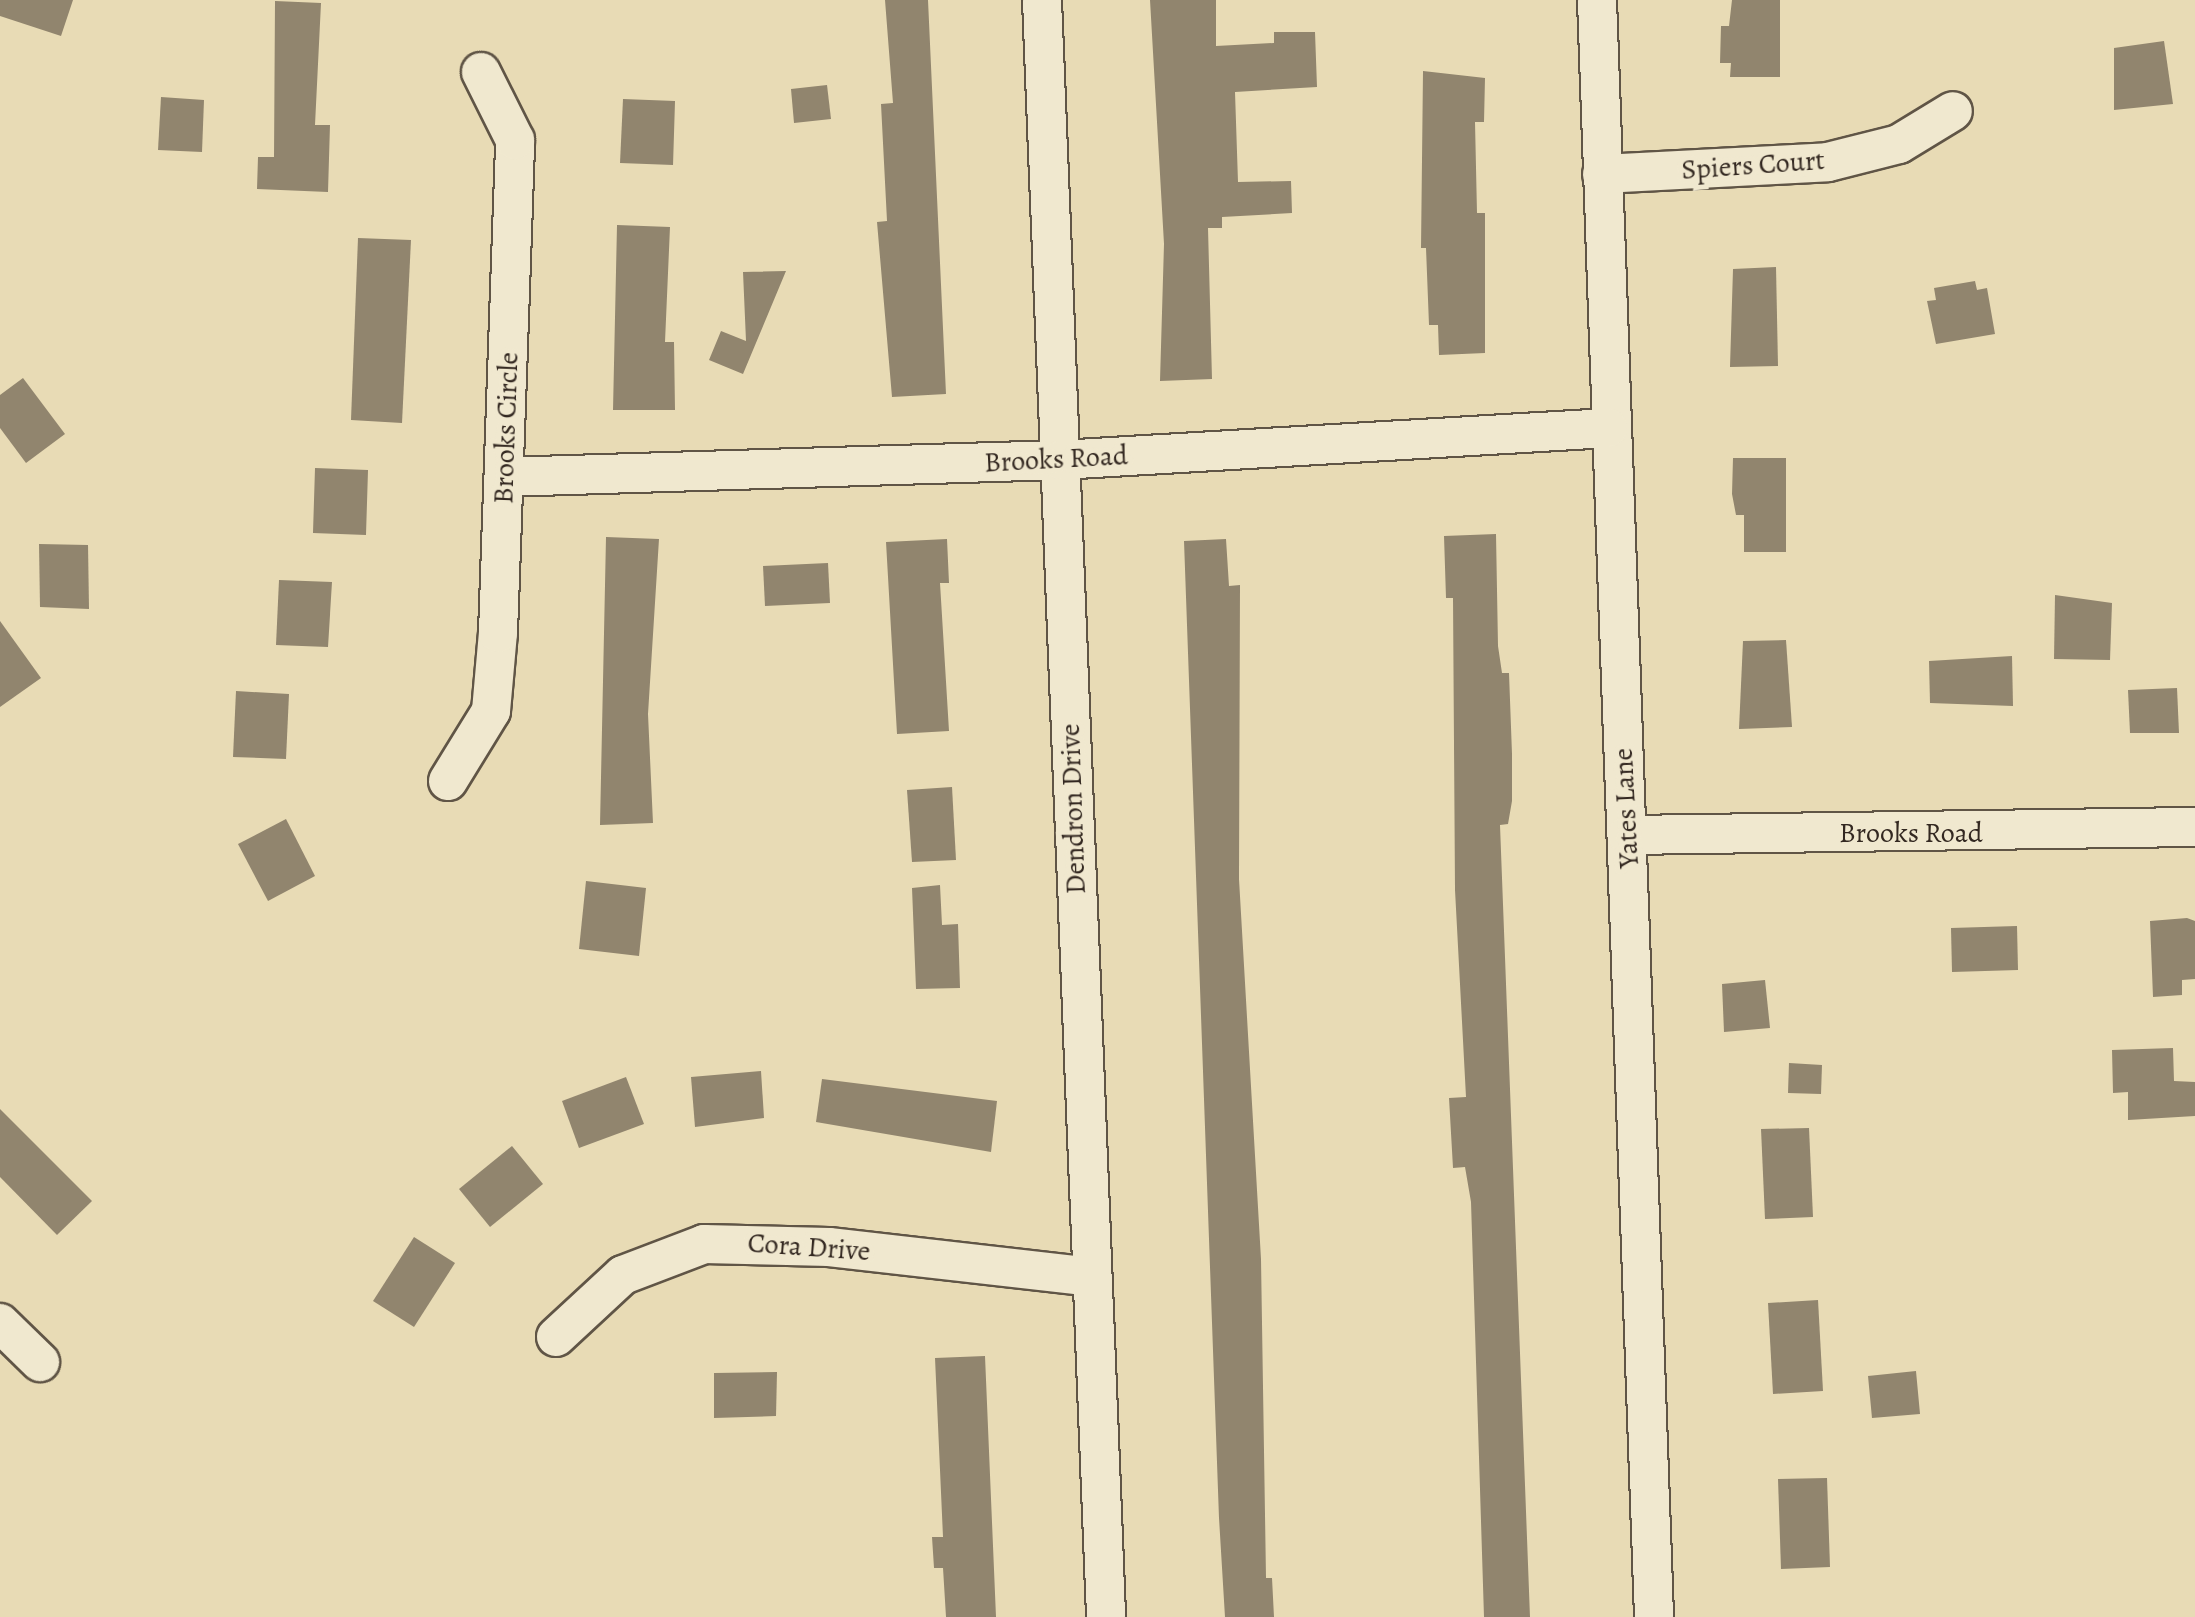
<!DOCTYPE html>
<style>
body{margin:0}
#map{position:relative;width:2195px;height:1617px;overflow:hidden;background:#e8dbb5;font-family:Alegreya,serif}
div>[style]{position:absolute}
.building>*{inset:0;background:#91856e}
.roads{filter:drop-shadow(2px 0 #605546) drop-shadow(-2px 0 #605546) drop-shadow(0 2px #605546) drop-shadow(0 -2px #605546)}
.street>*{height:38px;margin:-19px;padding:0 19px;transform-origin:19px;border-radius:19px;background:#f0e8cf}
span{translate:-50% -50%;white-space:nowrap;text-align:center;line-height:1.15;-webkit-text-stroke:10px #f0e8cf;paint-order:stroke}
.street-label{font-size:28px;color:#332821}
</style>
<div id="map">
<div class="building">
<i style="clip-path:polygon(0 0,73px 0,61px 36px,0 16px)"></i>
<i style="clip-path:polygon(885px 0,928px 0,946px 394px,892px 397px,877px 222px,887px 221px,881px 104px,893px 103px)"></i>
<i style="clip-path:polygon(1150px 0,1216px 0,1216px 46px,1274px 43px,1274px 32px,1315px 32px,1317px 87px,1235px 92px,1238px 182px,1291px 181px,1292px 213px,1222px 217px,1222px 228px,1208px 228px,1212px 379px,1160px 381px,1164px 244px)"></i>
<i style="clip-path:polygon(1732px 0,1780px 0,1780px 77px,1730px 77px,1731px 63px,1720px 63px,1721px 26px,1729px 26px)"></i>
<i style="clip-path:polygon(275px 1px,321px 3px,315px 125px,330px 125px,328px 192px,257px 189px,258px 157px,274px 157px)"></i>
<i style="clip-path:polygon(2164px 41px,2173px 104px,2114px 110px,2114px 48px)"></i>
<i style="clip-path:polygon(1423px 71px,1485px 78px,1484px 122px,1475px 122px,1477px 213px,1485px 213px,1485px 353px,1439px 355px,1438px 325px,1429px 325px,1426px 248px,1421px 248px)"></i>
<i style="clip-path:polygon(827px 85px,831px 119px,794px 123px,791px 89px)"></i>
<i style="clip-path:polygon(161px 97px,204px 100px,202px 152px,158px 150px)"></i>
<i style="clip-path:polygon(623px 99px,675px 101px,673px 165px,620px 163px)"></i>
<i style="clip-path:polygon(617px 225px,670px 227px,665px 342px,674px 342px,675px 410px,613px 410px)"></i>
<i style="clip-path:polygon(358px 238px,411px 240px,402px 423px,351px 420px)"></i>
<i style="clip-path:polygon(1776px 267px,1778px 366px,1730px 367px,1733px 269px)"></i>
<i style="clip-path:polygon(786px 271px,743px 374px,709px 360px,721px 331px,746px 341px,743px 272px)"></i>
<i style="clip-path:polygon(1975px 281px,1977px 290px,1987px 288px,1995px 334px,1936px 344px,1927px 301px,1936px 300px,1934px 288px)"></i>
<i style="clip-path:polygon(23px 378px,65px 434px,26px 463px,0 428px,0 395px)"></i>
<i style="clip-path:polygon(1733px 458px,1786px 458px,1786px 552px,1744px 552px,1744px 515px,1736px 515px,1732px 494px)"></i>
<i style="clip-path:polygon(315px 468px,368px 470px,366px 535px,313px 533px)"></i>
<i style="clip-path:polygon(1496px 534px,1498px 646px,1502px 673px,1509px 673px,1512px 754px,1512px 801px,1508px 824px,1500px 825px,1530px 1617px,1484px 1617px,1471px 1202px,1465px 1167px,1453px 1168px,1449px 1098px,1466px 1097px,1455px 890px,1453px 598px,1446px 598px,1444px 536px)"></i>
<i style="clip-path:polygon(606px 537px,659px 539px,648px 714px,653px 823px,600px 825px)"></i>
<i style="clip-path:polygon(947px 539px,949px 583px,940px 583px,949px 731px,897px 734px,886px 542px)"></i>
<i style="clip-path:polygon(1226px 539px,1229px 586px,1240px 585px,1239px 879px,1261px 1259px,1266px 1578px,1272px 1578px,1274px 1617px,1225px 1617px,1219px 1518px,1184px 541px)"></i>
<i style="clip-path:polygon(39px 544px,88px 545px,89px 609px,40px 607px)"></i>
<i style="clip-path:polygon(828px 563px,830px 603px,765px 606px,763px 566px)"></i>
<i style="clip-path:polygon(279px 580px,332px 582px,328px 647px,276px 645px)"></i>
<i style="clip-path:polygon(2055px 595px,2112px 603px,2110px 660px,2054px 659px)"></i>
<i style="clip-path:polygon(0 621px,41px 678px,0 707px)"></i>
<i style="clip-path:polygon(1786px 640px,1792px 727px,1739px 729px,1743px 641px)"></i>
<i style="clip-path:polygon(2012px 656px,2013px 706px,1930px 703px,1929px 661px)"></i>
<i style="clip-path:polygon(2177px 688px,2179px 733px,2130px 733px,2128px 690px)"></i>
<i style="clip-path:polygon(236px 691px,289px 694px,286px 759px,233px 757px)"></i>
<i style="clip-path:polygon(952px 787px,956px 860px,912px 862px,907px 790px)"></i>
<i style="clip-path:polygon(286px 819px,315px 876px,268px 901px,238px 844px)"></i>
<i style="clip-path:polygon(586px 881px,646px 888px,639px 956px,579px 949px)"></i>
<i style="clip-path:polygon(940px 885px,942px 925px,958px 924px,960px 988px,916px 989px,912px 888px)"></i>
<i style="clip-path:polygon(2187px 918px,2195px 921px,2195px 979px,2182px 980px,2182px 995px,2153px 997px,2150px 921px)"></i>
<i style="clip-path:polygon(2017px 926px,2018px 970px,1952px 972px,1951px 928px)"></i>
<i style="clip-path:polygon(1765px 980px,1770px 1028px,1724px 1032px,1722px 984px)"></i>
<i style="clip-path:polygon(2173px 1048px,2174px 1081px,2195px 1082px,2195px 1116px,2128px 1120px,2128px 1092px,2113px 1093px,2112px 1050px)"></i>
<i style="clip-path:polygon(1789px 1063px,1822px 1065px,1821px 1094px,1788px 1093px)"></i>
<i style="clip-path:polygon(761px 1071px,764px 1118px,695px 1127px,691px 1077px)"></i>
<i style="clip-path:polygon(626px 1077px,644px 1124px,579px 1148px,562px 1101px)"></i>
<i style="clip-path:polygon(822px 1079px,997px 1101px,991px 1152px,816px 1122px)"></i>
<i style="clip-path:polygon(0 1109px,92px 1201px,57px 1235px,0 1177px)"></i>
<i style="clip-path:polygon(1809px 1128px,1813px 1217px,1765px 1219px,1761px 1129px)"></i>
<i style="clip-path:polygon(512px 1146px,543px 1184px,490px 1227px,459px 1189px)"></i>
<i style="clip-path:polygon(414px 1237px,455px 1263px,414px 1327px,373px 1301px)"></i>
<i style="clip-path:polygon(1818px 1300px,1823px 1391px,1773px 1394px,1768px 1303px)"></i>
<i style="clip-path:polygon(985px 1356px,996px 1617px,946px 1617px,943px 1568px,934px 1568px,932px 1537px,943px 1537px,935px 1358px)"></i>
<i style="clip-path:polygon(1916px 1371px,1920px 1414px,1872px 1418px,1868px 1376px)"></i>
<i style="clip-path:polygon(777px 1372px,776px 1416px,714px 1418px,714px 1373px)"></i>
<i style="clip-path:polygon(1827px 1478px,1830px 1567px,1781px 1569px,1778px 1479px)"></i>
</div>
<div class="roads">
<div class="street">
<i style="left:1042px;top:0;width:1618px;rotate:87.73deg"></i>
<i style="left:1597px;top:0;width:1618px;rotate:87.98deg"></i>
<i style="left:1602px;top:174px;width:226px;rotate:-3deg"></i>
<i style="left:1828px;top:162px;width:73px;rotate:-14.2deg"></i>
<i style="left:1899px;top:144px;width:63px;rotate:-31.4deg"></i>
<i style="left:504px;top:477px;width:556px;rotate:-1.75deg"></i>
<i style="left:1060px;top:460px;width:549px;rotate:-3.34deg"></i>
<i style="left:448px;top:781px;width:82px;rotate:-58.4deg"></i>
<i style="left:491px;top:711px;width:78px;rotate:-84.9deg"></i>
<i style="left:498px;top:633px;width:493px;rotate:-88deg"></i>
<i style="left:515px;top:140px;width:76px;rotate:-116.6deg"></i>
<i style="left:1627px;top:835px;width:568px;rotate:-0.81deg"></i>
<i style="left:0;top:1323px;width:56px;rotate:44.3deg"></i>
<i style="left:556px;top:1337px;width:91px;rotate:-42.8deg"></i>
<i style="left:623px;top:1275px;width:87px;rotate:-20.9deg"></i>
<i style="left:704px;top:1244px;width:125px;rotate:1.4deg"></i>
<i style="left:829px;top:1247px;width:264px;rotate:6.5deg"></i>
</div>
</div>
<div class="street-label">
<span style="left:1753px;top:165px;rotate:-4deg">Spiers Court</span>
<span style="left:506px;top:428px;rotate:-88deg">Brooks Circle</span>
<span style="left:1056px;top:459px;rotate:-3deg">Brooks Road</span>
<span style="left:1626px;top:808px;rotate:-93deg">Yates Lane</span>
<span style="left:1073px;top:809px;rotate:-92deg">Dendron Drive</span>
<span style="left:1911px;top:833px">Brooks Road</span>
<span style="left:809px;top:1247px;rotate:4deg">Cora Drive</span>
</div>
</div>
